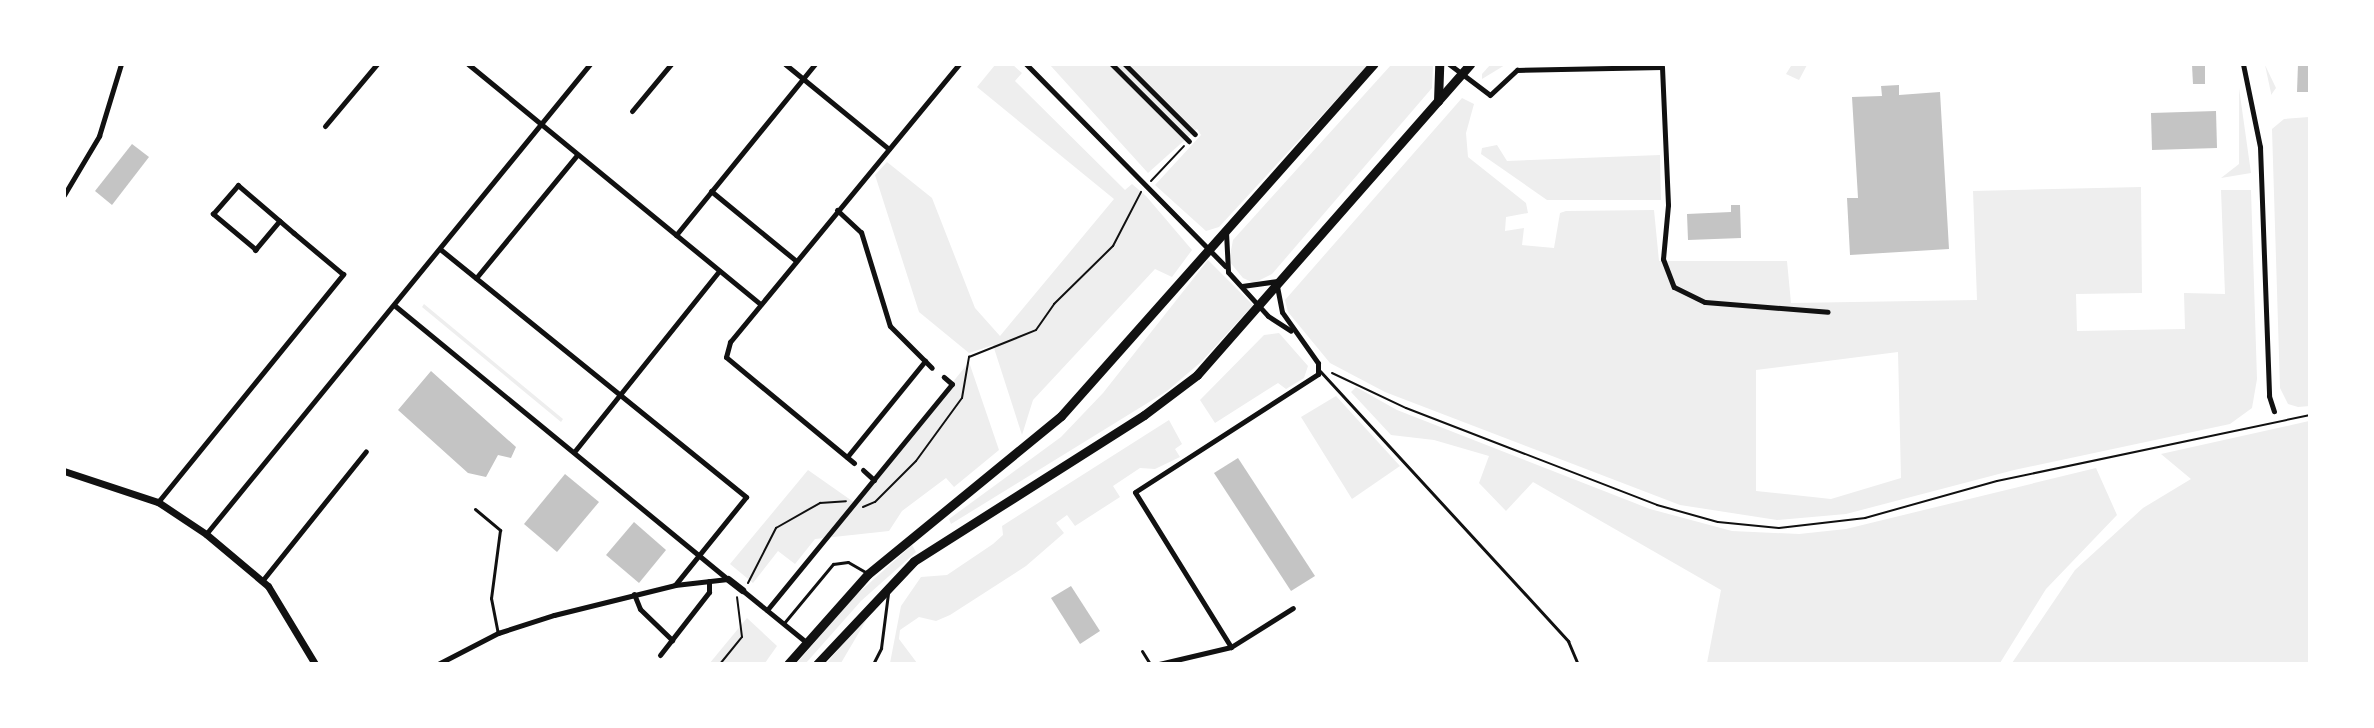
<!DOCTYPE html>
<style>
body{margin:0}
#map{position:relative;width:2374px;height:728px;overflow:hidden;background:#fff;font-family:Ubuntu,sans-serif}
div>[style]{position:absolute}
.green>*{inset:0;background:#eee}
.building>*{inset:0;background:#c4c4c4}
.path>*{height:2px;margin:-1px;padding:0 1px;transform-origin:1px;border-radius:1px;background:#111}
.service>*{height:3px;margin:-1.5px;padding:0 1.5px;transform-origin:1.5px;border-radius:1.5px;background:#111}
.pedestrian>*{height:4.5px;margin:-2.25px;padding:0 2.25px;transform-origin:2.25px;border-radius:2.25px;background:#111}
.minor>*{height:5px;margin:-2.5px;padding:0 2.5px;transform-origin:2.5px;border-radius:2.5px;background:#111}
.tertiary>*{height:7px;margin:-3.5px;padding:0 3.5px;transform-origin:3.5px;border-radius:3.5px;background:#111}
.primary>*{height:9px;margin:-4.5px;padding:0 4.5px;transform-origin:4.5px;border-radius:4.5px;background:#111}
span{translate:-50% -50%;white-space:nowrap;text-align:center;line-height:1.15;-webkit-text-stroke:6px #fff;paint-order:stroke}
.frame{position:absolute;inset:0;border:66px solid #fff;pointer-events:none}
</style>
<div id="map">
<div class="green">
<i style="clip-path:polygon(995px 65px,1013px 65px,1022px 73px,1015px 81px,1125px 190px,1132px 184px,1146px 196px,1192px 250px,1172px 277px,1155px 269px,1033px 400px,1022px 435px,993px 345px,969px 353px,919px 312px,875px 175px,887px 162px,932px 198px,975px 308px,1000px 336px,1114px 199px,977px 87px)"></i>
<i style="clip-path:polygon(1050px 65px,1368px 65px,1219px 227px,1206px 231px,1155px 185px,1201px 135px,1197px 129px,1148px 173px)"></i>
<i style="clip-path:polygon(1391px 65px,1433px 65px,1432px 88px,1272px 274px,1254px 283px,1243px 278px,1229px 261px,1233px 240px)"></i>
<i style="clip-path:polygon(1490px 65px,1505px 65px,1482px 79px,1482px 74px)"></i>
<i style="clip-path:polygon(1807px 65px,1799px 80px,1786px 74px,1791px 66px)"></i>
<i style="clip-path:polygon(2265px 65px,2276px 88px,2271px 95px,2271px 93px)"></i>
<i style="clip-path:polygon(2239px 88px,2251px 173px,2221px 178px,2239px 164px)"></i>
<i style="clip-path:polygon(evenodd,1462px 98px,1474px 104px,1466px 133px,1468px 157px,1526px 203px,1528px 213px,1506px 217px,1505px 231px,1524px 228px,1522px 245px,1554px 248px,1560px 213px,1566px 211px,1654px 210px,1659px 261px,1787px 261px,1791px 303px,1977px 300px,1973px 191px,2141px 187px,2142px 293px,2076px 294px,2077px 331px,2185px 329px,2184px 293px,2225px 294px,2221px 190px,2251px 190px,2257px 379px,2252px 408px,2230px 424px,2014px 470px,1846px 514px,1777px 520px,1680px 505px,1385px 392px,1330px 363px,1288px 312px,1285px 300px,1462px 98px,1898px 352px,1901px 478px,1831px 499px,1756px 491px,1756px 370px,1898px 352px)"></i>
<i style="clip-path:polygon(2309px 117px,2310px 406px,2298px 407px,2288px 404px,2280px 388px,2272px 129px,2284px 119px)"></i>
<i style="clip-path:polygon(1497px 145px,1507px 161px,1660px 155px,1661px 200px,1547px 200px,1481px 154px,1482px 148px)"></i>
<i style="clip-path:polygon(1208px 260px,1253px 305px,1201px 362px,1167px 391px,951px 524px,949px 519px,1061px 437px,1103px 393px)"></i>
<i style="clip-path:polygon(424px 304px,563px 419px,561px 422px,422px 307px)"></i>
<i style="clip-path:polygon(1279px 333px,1308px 366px,1304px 378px,1286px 389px,1278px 383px,1215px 423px,1200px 400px,1264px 335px)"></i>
<i style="clip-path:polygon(969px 362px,999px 450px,954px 487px,946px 478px,902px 511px,889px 531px,815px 539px,795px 564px,778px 551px,753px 583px,730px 564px,808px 470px,855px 503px)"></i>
<i style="clip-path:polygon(1356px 387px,1397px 410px,1650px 509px,1732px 531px,1799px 534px,1846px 529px,2096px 468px,2117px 515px,2046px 589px,2000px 663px,1707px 663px,1721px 590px,1533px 482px,1506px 511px,1479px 483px,1489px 456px,1434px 440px,1391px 435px,1351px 392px)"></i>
<i style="clip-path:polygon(1336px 396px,1400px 466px,1352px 499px,1301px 417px)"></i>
<i style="clip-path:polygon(1169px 420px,1182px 444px,1175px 449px,1180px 457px,1155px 469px,1140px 468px,1113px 486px,1120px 497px,1075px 526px,1067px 515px,1056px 523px,1064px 533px,1026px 566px,950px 615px,936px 621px,919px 617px,900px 630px,899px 639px,917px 663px,890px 663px,901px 606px,921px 577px,947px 575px,993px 544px,1003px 535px,1002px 526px)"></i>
<i style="clip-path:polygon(2309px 421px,2309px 663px,2012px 663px,2075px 570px,2143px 508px,2191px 479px,2161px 454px)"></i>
<i style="clip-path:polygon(912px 545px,916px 552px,861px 601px,806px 663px,796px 664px,854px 597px)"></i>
<i style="clip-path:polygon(874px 607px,841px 663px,826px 664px,856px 628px)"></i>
<i style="clip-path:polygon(747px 618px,777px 646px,765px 663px,709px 664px)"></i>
</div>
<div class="building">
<i style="clip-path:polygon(2298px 64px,2310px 64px,2310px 92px,2297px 92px)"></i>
<i style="clip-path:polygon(2192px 65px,2205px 65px,2205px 84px,2193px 84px)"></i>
<i style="clip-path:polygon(1899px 85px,1899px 95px,1940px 92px,1949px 249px,1850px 255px,1847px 198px,1858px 198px,1852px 97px,1882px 96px,1881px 86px)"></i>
<i style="clip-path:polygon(2216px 111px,2217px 148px,2152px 150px,2151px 113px)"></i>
<i style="clip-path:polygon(132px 144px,149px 157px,112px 205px,95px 191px)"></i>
<i style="clip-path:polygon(1731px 205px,1740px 205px,1741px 238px,1688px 240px,1687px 214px,1731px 212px)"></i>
<i style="clip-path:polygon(431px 371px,516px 447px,511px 458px,498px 455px,486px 477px,468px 473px,398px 410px)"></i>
<i style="clip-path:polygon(1238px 458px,1315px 576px,1291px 591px,1214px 473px)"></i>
<i style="clip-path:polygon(565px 474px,599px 502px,557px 552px,524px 524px)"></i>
<i style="clip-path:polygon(634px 522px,666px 550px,639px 583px,606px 555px)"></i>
<i style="clip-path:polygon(1071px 586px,1100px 631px,1080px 644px,1051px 598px)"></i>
</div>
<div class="path">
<i style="left:1151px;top:181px;width:48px;rotate:-46.7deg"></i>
<i style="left:1332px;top:373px;width:82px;rotate:25.3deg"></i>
<i style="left:1406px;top:408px;width:269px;rotate:21.1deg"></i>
<i style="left:1657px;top:505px;width:63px;rotate:15.6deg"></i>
<i style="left:1718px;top:522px;width:61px;rotate:5.6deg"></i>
<i style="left:1779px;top:528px;width:87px;rotate:-6.6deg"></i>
<i style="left:1865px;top:518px;width:137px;rotate:-15.7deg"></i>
<i style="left:1997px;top:481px;width:320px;rotate:-11.9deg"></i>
<i style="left:863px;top:507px;width:13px;rotate:-23deg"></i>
<i style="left:875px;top:502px;width:58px;rotate:-45deg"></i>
<i style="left:916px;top:461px;width:78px;rotate:-53.9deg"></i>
<i style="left:962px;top:398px;width:42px;rotate:-80.3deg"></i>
<i style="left:969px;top:357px;width:72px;rotate:-21.9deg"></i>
<i style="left:1036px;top:330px;width:32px;rotate:-55deg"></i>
<i style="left:1054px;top:304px;width:83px;rotate:-44.5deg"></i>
<i style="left:1113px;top:246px;width:61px;rotate:-62.6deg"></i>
<i style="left:748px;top:583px;width:62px;rotate:-63deg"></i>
<i style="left:776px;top:528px;width:51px;rotate:-29.6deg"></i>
<i style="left:820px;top:503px;width:26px;rotate:-4deg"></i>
<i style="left:720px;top:664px;width:35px;rotate:-51deg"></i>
<i style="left:742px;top:637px;width:40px;rotate:-97.1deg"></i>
</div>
<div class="service">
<i style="left:1320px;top:371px;width:367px;rotate:47.4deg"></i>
<i style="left:1568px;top:641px;width:25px;rotate:67deg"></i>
<i style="left:475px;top:509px;width:33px;rotate:40deg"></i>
<i style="left:500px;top:530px;width:69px;rotate:97.5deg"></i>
<i style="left:491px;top:598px;width:36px;rotate:79deg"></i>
<i style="left:784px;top:623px;width:77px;rotate:-50.3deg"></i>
<i style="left:833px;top:564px;width:15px;rotate:-8deg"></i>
<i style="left:848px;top:562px;width:22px;rotate:30deg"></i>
<i style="left:1142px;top:651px;width:15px;rotate:58deg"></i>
<i style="left:873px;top:664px;width:18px;rotate:-63deg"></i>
<i style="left:881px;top:648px;width:55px;rotate:-82.7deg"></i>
</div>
<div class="pedestrian">
<i style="left:1112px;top:64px;width:109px;rotate:45deg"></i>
<i style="left:1125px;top:64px;width:99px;rotate:45deg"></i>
<i style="left:280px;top:221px;width:38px;rotate:130deg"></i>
<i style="left:256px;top:250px;width:56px;rotate:-140.1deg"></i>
<i style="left:213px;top:214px;width:38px;rotate:-49deg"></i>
<i style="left:238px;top:185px;width:74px;rotate:40.6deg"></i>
<i style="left:294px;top:233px;width:64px;rotate:39.9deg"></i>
</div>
<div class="minor">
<i style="left:468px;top:64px;width:378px;rotate:39.4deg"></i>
<i style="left:785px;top:64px;width:134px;rotate:39.3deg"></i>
<i style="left:1026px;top:64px;width:284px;rotate:45.4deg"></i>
<i style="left:1449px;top:64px;width:51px;rotate:37.1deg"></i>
<i style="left:1490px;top:95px;width:37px;rotate:-43deg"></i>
<i style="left:1517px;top:70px;width:145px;rotate:-1.2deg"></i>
<i style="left:1662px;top:67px;width:138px;rotate:87.5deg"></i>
<i style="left:1668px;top:205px;width:54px;rotate:95.3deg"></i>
<i style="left:1663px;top:259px;width:30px;rotate:69deg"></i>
<i style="left:1674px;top:287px;width:34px;rotate:26deg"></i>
<i style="left:1705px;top:302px;width:123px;rotate:4.6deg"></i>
<i style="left:2243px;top:64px;width:85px;rotate:78.4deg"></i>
<i style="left:2260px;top:147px;width:249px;rotate:87.9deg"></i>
<i style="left:2269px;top:396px;width:16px;rotate:72deg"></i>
<i style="left:632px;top:111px;width:61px;rotate:-50.3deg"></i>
<i style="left:325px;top:126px;width:81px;rotate:-50deg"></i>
<i style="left:711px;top:191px;width:109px;rotate:39.4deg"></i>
<i style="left:64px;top:195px;width:69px;rotate:-59.3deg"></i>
<i style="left:99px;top:136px;width:75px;rotate:-73deg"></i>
<i style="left:837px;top:210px;width:33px;rotate:43deg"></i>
<i style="left:861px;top:232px;width:98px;rotate:72.9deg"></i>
<i style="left:890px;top:326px;width:59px;rotate:45deg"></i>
<i style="left:1226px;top:232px;width:40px;rotate:87.1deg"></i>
<i style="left:1228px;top:272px;width:59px;rotate:47.7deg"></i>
<i style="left:1268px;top:316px;width:27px;rotate:33deg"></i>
<i style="left:676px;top:235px;width:220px;rotate:-50.9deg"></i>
<i style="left:440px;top:249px;width:394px;rotate:39deg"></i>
<i style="left:746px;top:497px;width:113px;rotate:128.9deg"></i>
<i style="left:476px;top:278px;width:159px;rotate:-50.6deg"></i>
<i style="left:1242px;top:286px;width:36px;rotate:-8deg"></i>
<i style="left:394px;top:305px;width:432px;rotate:39.4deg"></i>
<i style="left:574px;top:452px;width:232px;rotate:-51.3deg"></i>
<i style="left:847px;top:457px;width:124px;rotate:-50.9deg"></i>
<i style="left:854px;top:463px;width:166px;rotate:-140.4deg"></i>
<i style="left:726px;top:357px;width:16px;rotate:-75deg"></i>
<i style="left:730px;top:342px;width:360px;rotate:-50.5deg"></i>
<i style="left:863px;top:470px;width:15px;rotate:42deg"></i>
<i style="left:158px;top:502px;width:294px;rotate:-50.9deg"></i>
<i style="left:206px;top:534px;width:607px;rotate:-50.75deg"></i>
<i style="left:262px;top:581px;width:166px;rotate:-51.3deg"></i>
<i style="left:742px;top:590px;width:82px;rotate:39.1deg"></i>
<i style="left:634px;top:594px;width:16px;rotate:68deg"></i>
<i style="left:640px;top:609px;width:45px;rotate:44.1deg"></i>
<i style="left:767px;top:610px;width:292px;rotate:-50.7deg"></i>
<i style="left:952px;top:384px;width:11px;rotate:-139deg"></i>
<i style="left:1231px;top:647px;width:182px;rotate:-121.8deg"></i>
<i style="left:1135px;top:492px;width:218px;rotate:-32.8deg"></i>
<i style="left:1318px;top:374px;width:11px;rotate:-90deg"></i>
<i style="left:1318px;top:363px;width:62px;rotate:-125.2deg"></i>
<i style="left:1282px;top:312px;width:26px;rotate:-101deg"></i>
<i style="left:660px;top:655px;width:80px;rotate:-52.1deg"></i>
<i style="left:709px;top:592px;width:11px;rotate:-90deg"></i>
<i style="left:438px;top:664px;width:68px;rotate:-27.3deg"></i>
<i style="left:498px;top:633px;width:59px;rotate:-17.8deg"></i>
<i style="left:554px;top:615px;width:125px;rotate:-13.9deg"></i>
<i style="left:675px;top:585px;width:53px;rotate:-6.5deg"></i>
<i style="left:1159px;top:664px;width:74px;rotate:-13.3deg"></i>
<i style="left:1231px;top:647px;width:73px;rotate:-32.2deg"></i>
</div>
<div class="tertiary">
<i style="left:64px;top:471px;width:99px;rotate:18.3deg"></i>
<i style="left:158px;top:502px;width:58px;rotate:33.7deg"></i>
<i style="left:206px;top:534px;width:81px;rotate:40deg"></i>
<i style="left:268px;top:586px;width:91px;rotate:58.9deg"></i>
<i style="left:728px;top:579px;width:18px;rotate:38deg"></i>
</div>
<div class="primary">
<i style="left:1438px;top:101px;width:37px;rotate:-88deg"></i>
<i style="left:788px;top:664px;width:120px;rotate:-48.4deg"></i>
<i style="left:868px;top:574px;width:249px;rotate:-39.3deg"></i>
<i style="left:1061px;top:416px;width:471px;rotate:-48.4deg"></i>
<i style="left:817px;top:664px;width:141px;rotate:-46.7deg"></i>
<i style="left:914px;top:561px;width:272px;rotate:-32.4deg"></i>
<i style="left:1144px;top:415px;width:66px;rotate:-37deg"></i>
<i style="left:1197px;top:375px;width:414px;rotate:-48.7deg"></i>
</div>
<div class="frame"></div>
</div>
